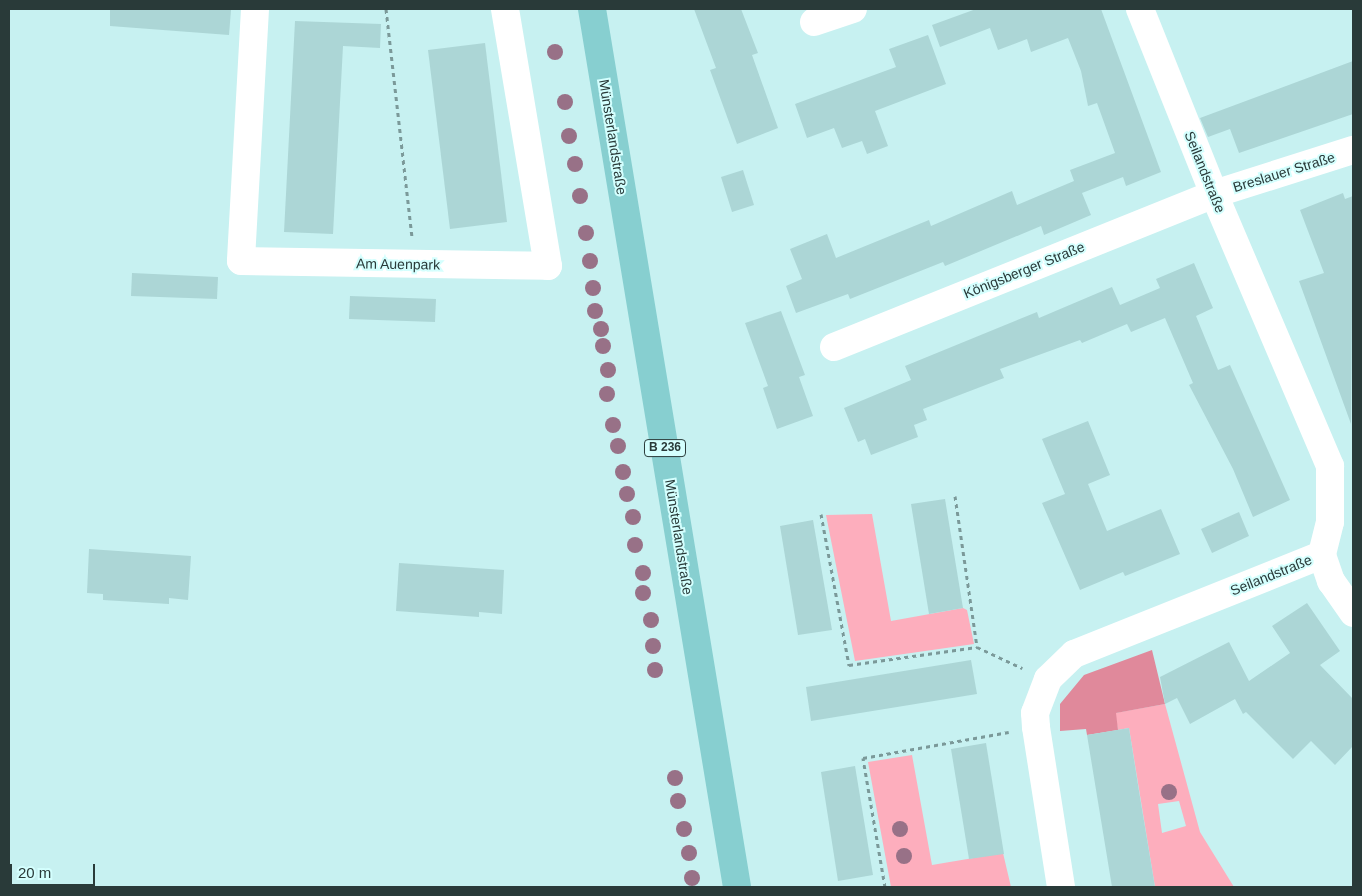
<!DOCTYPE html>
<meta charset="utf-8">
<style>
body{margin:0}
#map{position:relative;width:1362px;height:896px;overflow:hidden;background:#c7f1f1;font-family:Arial,sans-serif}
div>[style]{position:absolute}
.green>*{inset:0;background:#fdaebd}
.forest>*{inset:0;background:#e0899b}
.building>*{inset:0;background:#acd6d6}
.path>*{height:3px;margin-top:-1.5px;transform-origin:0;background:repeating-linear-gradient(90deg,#7b9999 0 4px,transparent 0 8px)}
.minor>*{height:28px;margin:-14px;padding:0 14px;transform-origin:14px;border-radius:14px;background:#fff}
.major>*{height:28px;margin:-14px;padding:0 14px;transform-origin:14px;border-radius:14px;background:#87cfd0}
.trees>*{width:16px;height:16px;margin:-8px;border-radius:50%;background:#987187}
span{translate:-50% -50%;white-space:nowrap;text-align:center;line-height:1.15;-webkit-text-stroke:4px #d4fffe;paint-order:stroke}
.shield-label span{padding:1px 4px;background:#d4fffe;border:1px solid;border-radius:4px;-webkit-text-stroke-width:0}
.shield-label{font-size:12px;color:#293a39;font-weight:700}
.street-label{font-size:14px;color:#293a39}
.frame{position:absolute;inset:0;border:10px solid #293a39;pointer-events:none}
.scale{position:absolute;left:10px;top:864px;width:85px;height:22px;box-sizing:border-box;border:2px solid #293a39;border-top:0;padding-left:6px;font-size:15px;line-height:18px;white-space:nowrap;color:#293a39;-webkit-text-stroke:4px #d4fffe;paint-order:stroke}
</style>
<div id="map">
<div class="green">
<i style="clip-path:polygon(872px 514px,891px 621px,963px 608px,967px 610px,974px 644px,855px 661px,826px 515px)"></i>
<i style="clip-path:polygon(evenodd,1165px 704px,1200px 832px,1234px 887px,1155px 887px,1129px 728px,1118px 730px,1115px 713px,1165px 704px,1179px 801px,1186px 826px,1162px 833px,1158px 804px,1179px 801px)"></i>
<i style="clip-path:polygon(912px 755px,932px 865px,1003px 853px,1011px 887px,891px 887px,868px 762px)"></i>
</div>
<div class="forest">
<i style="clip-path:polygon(1152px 650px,1165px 704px,1116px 713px,1118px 730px,1087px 735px,1086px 729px,1060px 731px,1060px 704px,1084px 675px)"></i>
</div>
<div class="building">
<i style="clip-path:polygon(110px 9px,231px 10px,229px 35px,110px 26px)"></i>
<i style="clip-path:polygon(694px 9px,741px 9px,758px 53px,752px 55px,778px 128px,737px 144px,710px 70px,716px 68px)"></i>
<i style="clip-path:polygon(976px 9px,1101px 9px,1161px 172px,1126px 186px,1123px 177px,1082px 193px,1091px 215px,1044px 235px,1041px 226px,945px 266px,943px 262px,850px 299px,848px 294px,796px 313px,786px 286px,802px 279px,790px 249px,827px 234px,836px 258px,929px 220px,931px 226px,1012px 191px,1017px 205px,1074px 181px,1070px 170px,1115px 153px,1097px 103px,1088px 106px,1081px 71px,1068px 38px,1031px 52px,1027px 39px,998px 50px,990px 28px,940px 47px,932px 25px)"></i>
<i style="clip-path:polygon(295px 21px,381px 24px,380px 48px,343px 46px,333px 234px,284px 232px)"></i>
<i style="clip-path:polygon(928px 35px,946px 84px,875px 111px,888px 146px,867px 154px,862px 141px,842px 148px,834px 128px,807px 138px,795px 104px,896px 67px,889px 49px)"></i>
<i style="clip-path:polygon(485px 43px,507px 222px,450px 229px,428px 50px)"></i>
<i style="clip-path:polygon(1353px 61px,1353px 114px,1239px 153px,1230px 129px,1208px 137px,1200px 118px)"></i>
<i style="clip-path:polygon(743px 170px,754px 205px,732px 212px,721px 177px)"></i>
<i style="clip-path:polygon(1343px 193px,1345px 199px,1353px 196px,1351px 424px,1299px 281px,1324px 273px,1300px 210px)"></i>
<i style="clip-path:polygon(1194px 263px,1213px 308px,1196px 316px,1218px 370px,1230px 365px,1290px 500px,1253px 517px,1233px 469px,1189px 385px,1193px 383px,1165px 318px,1131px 332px,1127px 324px,1082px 343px,1080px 340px,1000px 369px,1004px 378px,923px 409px,927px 420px,914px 425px,918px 437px,871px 455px,865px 439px,858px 442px,844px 408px,911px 380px,905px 366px,1037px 312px,1039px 318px,1112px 287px,1120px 305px,1160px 288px,1156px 279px)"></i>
<i style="clip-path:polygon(132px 273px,218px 277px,217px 299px,131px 296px)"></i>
<i style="clip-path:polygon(350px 296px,436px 299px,435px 322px,349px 319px)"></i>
<i style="clip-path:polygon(781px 311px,805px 375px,799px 377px,813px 416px,777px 429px,763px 388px,768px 386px,745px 323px)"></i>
<i style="clip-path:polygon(1088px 421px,1110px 475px,1088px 484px,1107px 531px,1161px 509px,1180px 554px,1125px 576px,1123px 572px,1080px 590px,1042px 503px,1065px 494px,1042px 439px)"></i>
<i style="clip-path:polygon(945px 499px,963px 608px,929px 614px,911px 504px)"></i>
<i style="clip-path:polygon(1239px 512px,1249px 536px,1212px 553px,1201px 529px)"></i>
<i style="clip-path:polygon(813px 520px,832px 630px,798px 635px,780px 526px)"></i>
<i style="clip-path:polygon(89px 549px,191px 556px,188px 600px,169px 598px,169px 604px,103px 600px,103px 594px,87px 593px)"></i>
<i style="clip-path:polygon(399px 563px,504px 570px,502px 614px,479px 612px,479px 617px,396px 611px)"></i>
<i style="clip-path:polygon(1307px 603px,1340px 651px,1320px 665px,1353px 699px,1353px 746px,1335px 765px,1311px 741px,1293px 759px,1246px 712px,1243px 714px,1235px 699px,1190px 724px,1177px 698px,1165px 704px,1160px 677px,1229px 642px,1249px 681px,1290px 653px,1272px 626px)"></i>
<i style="clip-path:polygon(971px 660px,977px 694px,811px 721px,806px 687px)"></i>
<i style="clip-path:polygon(1129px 728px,1139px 791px,1155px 887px,1112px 887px,1087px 735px)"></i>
<i style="clip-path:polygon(986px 743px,1004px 854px,969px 859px,951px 749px)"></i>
<i style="clip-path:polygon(855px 766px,873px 875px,838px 881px,821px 772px)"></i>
</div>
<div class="path">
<i style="left:386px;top:9px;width:229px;rotate:83.5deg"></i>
<i style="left:955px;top:496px;width:153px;rotate:81.7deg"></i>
<i style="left:821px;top:514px;width:154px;rotate:79.5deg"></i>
<i style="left:849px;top:665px;width:129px;rotate:-8deg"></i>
<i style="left:977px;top:647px;width:50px;rotate:25deg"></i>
<i style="left:885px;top:887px;width:131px;rotate:-99.7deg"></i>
<i style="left:863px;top:758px;width:148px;rotate:-10.1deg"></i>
</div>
<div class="minor">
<i style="left:255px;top:9px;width:252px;rotate:93.2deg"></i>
<i style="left:241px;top:261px;width:307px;rotate:0.9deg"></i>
<i style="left:548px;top:266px;width:261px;rotate:-99.5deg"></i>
<i style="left:1140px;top:9px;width:199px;rotate:68.2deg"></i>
<i style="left:1214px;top:194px;width:296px;rotate:66.9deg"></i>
<i style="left:1330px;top:466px;width:56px;rotate:90deg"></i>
<i style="left:1330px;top:522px;width:34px;rotate:104deg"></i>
<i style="left:814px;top:22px;width:41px;rotate:-18.4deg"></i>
<i style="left:834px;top:347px;width:410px;rotate:-21.9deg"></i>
<i style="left:1214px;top:194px;width:146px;rotate:-17.6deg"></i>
<i style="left:1322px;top:555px;width:28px;rotate:71deg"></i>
<i style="left:1331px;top:581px;width:39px;rotate:55deg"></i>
<i style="left:1061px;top:887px;width:162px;rotate:-98.9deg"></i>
<i style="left:1036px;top:727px;width:14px;rotate:-94deg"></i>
<i style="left:1035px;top:713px;width:36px;rotate:-69deg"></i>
<i style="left:1048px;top:679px;width:36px;rotate:-44deg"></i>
<i style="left:1074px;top:654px;width:267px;rotate:-21.8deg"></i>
</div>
<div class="major">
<i style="left:592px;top:9px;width:890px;rotate:80.62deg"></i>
</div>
<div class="trees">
<i style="left:555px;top:52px"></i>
<i style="left:565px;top:102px"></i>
<i style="left:569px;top:136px"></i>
<i style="left:575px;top:164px"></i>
<i style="left:580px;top:196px"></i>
<i style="left:586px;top:233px"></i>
<i style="left:590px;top:261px"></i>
<i style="left:593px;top:288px"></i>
<i style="left:595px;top:311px"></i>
<i style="left:601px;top:329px"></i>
<i style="left:603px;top:346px"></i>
<i style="left:608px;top:370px"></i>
<i style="left:607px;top:394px"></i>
<i style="left:613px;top:425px"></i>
<i style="left:618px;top:446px"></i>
<i style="left:623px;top:472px"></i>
<i style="left:627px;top:494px"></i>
<i style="left:633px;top:517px"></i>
<i style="left:635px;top:545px"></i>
<i style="left:643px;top:573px"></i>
<i style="left:643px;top:593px"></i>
<i style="left:651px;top:620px"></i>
<i style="left:653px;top:646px"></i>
<i style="left:655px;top:670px"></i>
<i style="left:675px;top:778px"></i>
<i style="left:1169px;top:792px"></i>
<i style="left:678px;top:801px"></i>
<i style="left:684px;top:829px"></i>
<i style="left:900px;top:829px"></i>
<i style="left:689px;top:853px"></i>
<i style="left:904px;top:856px"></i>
<i style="left:692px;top:878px"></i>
</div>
<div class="shield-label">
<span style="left:665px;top:448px">B 236</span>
</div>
<div class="street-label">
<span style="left:613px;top:137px;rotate:81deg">Münsterlandstraße</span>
<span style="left:1205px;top:172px;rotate:68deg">Seilandstraße</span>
<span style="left:1284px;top:172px;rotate:-17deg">Breslauer Straße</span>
<span style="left:398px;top:264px;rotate:1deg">Am Auenpark</span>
<span style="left:1024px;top:270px;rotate:-22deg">Königsberger Straße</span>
<span style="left:679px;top:537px;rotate:81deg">Münsterlandstraße</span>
<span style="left:1271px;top:575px;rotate:-22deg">Seilandstraße</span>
</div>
<div class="frame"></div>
<div class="scale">20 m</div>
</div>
